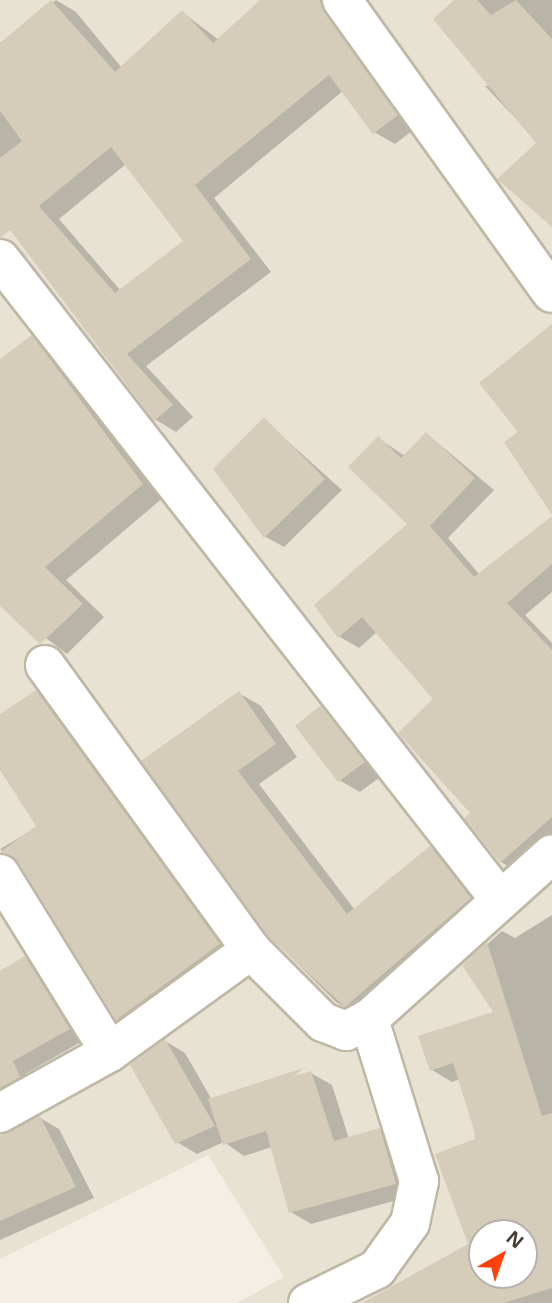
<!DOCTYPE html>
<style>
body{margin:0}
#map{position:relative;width:552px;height:1303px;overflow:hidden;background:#f3efe4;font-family:"Noto Sans",sans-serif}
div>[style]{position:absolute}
.residential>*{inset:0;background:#e7e2d2}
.shadow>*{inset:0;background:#0003}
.building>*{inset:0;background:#d5ccb9}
.roads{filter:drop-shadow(2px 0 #bfb8a6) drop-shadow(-2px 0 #bfb8a6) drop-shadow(0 2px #bfb8a6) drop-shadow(0 -2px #bfb8a6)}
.minor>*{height:38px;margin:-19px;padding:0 19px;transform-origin:19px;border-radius:19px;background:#fff}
span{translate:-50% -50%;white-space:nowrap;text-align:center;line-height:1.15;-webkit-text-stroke:7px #fff;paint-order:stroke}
.north{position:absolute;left:468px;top:1219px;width:70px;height:70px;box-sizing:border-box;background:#fff;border:2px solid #b5b2ae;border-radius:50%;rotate:40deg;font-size:19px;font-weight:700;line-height:28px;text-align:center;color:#453f34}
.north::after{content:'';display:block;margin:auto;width:24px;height:32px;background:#ff410f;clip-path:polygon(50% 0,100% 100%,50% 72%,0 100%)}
</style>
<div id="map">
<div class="residential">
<i style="clip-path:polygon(evenodd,0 0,552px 0,552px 1303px,237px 1303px,284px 1277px,208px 1155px,0 1259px,0 0,482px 1233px,524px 1233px,524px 1275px,482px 1275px,482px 1233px)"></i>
</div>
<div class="shadow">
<i style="clip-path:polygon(evenodd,56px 0,76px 12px,122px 68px,182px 12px,219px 40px,263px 0,336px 0,417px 127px,395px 144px,374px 132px,343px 91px,214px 198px,271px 272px,146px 366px,193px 417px,176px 432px,156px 420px,0 214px,0 43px,56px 0,126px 164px,185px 241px,121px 291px,59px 219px,126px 164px)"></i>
<i style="clip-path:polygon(467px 0,552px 0,552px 55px)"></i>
<i style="clip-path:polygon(552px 76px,552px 224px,539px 143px,485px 86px)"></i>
<i style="clip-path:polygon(32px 337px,53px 350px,164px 497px,66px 580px,104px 617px,67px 654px,0 603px,0 361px)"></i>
<i style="clip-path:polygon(264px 420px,342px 490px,284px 547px,266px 537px,215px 469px)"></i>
<i style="clip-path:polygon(427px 434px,494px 490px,448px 538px,480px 575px,552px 518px,552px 592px,525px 615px,552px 643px,552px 843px,520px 873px,501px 862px,473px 813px,435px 699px,377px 632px,359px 648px,340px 637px,316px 605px,410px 525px,378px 438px,405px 456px)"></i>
<i style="clip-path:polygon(36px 692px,56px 704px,239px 956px,138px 1031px,117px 1019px,20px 861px,0 849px,39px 826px,0 767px,0 716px)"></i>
<i style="clip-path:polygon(239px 693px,261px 706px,297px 757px,259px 784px,355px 910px,430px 848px,452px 861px,492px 911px,359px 1015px,336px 1002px,269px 935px,144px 761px)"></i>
<i style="clip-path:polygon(321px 708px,341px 719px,384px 774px,360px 792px,339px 780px)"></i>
<i style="clip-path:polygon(evenodd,552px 915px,552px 1303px,366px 1303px,471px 1245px,476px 1130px,460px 1079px,452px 1082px,432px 1070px,495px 1013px,464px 965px,502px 931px,515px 938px,552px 915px,482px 1233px,524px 1233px,524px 1275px,482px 1275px,482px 1233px)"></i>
<i style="clip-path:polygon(25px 958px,43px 968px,86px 1039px,25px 1074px,34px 1079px,0 1113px,0 973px)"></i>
<i style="clip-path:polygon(165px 1041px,185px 1053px,212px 1100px,311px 1073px,332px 1085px,349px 1139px,380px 1130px,400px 1142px,415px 1195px,311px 1224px,291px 1212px,272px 1147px,244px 1156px,224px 1142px,197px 1154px,177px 1142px)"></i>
<i style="clip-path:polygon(40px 1118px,59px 1129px,94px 1198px,0 1240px,0 1137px)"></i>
</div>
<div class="building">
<i style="clip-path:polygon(evenodd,51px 0,115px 72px,182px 10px,213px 43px,260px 0,319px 0,398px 115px,373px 134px,329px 75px,195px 185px,251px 259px,127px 354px,173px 405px,154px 421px,10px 230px,0 238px,0 158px,22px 141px,0 111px,0 43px,51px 0,111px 147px,183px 241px,115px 293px,39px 206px,111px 147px)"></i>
<i style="clip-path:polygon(454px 0,477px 0,491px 15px,516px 0,552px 39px,552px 227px,497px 179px,536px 143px,433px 19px)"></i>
<i style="clip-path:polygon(552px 324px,552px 515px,504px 442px,518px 432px,479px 383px)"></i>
<i style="clip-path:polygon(32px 335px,143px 484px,45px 567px,83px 604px,40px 644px,0 606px,0 359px)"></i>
<i style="clip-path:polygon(264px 417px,325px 479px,264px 538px,213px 469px)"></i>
<i style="clip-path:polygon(426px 432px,475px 478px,430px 526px,474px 577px,552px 516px,552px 564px,507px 603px,552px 650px,552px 817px,500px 863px,464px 818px,470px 813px,398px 733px,433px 699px,362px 617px,338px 638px,314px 605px,407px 524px,348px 467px,378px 436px,401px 458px)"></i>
<i style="clip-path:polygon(36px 690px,220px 944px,116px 1020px,19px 863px,0 852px,36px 826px,0 770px,0 714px)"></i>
<i style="clip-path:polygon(239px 691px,276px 744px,238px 771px,347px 914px,430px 846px,471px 898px,345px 1007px,268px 936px,141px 761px)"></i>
<i style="clip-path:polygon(321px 705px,365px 762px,338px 782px,295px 726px)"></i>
<i style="clip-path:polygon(evenodd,487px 942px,542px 1116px,552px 1113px,552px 1288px,504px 1303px,362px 1303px,468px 1244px,435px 1154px,475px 1139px,474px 1130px,453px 1063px,430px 1071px,418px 1036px,493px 1012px,462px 965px,487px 942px,482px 1233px,524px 1233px,524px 1275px,482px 1275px,482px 1233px)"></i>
<i style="clip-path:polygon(25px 956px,70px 1029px,13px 1061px,20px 1077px,0 1088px,0 971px)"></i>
<i style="clip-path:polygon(165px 1039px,215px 1126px,175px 1144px,130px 1065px)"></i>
<i style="clip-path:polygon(303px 1068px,295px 1076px,311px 1071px,334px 1141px,380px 1128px,396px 1184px,289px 1213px,266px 1131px,223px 1145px,208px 1099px)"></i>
<i style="clip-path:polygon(40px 1116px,76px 1187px,0 1221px,0 1135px)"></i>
</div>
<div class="roads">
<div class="minor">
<i style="left:342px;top:0;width:360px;rotate:54.4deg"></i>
<i style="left:0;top:259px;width:809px;rotate:52.03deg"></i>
<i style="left:45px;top:665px;width:352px;rotate:54.1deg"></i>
<i style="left:251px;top:950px;width:102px;rotate:45deg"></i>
<i style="left:323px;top:1022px;width:25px;rotate:21deg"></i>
<i style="left:346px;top:1031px;width:26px;rotate:-28deg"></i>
<i style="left:369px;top:1019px;width:246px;rotate:-42deg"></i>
<i style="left:0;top:874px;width:209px;rotate:58.3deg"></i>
<i style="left:0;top:1113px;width:126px;rotate:-29deg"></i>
<i style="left:110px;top:1052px;width:174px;rotate:-35.9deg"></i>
<i style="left:308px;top:1303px;width:77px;rotate:-26.2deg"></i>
<i style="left:377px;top:1269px;width:57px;rotate:-54.3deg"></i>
<i style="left:410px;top:1223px;width:43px;rotate:-77.9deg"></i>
<i style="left:419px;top:1181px;width:170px;rotate:-107.2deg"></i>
</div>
</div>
<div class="north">N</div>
</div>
